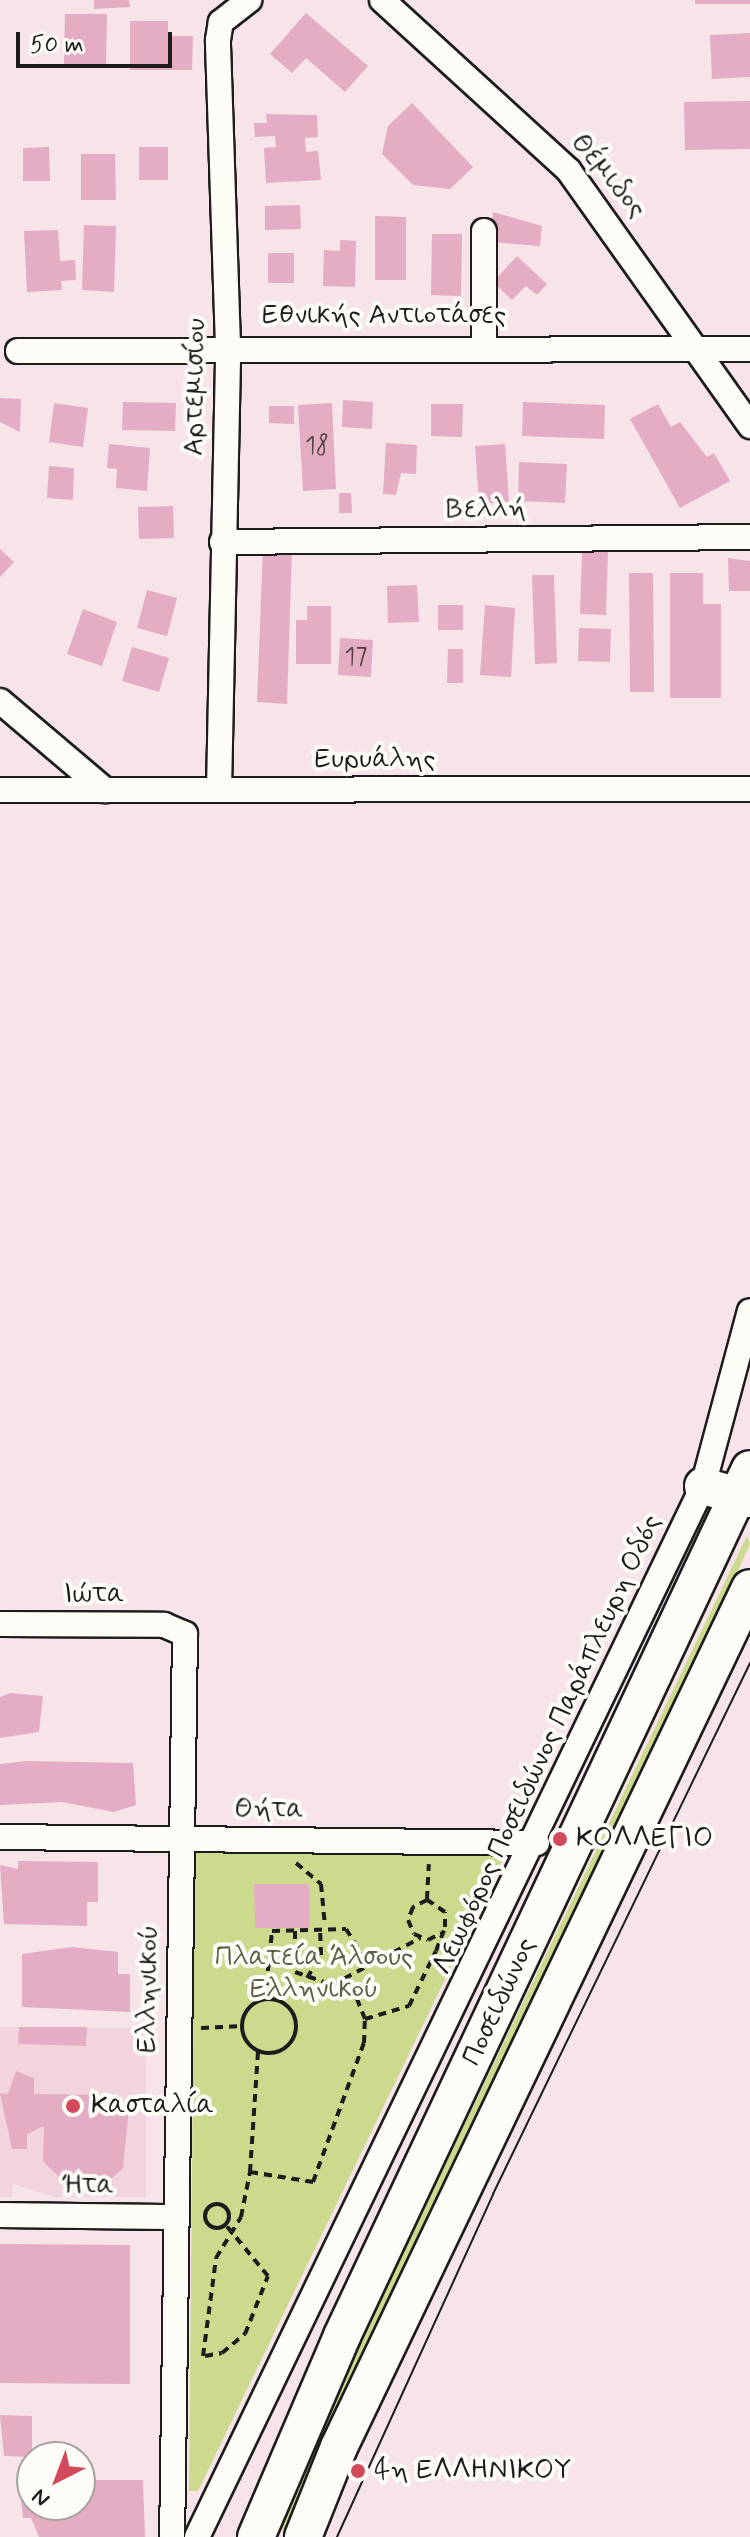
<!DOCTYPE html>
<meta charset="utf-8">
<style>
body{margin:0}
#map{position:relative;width:750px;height:2537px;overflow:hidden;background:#f6e4e8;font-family:Mynerve,sans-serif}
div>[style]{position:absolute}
.built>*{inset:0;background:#f1d4dd}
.green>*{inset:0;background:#ccda8e}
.building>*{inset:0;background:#e4adc4}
.path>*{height:4px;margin-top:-2px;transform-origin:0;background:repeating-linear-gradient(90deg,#1c1c1c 0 8px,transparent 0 14px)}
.path>.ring{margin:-2px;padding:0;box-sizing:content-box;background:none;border:4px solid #1c1c1c;border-radius:50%}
.roads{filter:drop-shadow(2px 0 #1c1c1c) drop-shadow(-2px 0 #1c1c1c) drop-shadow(0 2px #1c1c1c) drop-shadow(0 -2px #1c1c1c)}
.minor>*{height:24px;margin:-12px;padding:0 12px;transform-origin:12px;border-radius:12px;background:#fdfcf7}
.highway>*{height:36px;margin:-18px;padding:0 18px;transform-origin:18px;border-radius:18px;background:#fdfcf7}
.tram>*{height:2px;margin:-1px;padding:0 1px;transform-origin:1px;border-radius:1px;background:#1c1c1c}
.dots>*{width:22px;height:22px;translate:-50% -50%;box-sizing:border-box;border:4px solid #fdfcf7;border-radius:50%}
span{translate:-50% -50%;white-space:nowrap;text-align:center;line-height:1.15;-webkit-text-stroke:8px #fdfcf7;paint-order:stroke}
.number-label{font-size:24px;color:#4e4046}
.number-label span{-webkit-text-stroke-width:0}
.street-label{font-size:28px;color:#1c1c1c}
.poi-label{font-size:28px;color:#1c1c1c}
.left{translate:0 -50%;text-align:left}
.park-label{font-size:28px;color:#5a5e44}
.north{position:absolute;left:16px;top:2441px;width:80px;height:80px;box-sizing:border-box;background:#fdfcf7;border:2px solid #a3a29f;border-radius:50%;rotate:222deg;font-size:22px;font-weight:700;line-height:32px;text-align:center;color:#1c1c1c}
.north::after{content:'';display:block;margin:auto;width:28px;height:36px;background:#d1495b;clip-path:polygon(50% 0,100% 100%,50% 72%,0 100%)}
.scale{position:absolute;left:16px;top:32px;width:156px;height:36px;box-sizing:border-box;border:4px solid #1c1c1c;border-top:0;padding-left:10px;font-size:24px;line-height:28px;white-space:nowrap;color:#1c1c1c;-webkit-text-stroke:6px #fdfcf7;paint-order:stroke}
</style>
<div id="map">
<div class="built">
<i style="clip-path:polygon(0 2027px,146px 2028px,146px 2197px,55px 2197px,13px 2184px,12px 2197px,0 2197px)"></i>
</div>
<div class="green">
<i style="clip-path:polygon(747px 1536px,750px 1544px,727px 1595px,381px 2315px,288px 2531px,280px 2529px,374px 2313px)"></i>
<i style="clip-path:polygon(195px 1853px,505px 1855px,198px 2491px,189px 2491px)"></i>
</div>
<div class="building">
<i style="clip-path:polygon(94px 0,129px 0,130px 7px,94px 9px)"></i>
<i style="clip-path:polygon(695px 0,750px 0,750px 4px,695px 4px)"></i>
<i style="clip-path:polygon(306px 13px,368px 66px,345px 92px,306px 58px,292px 73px,270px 54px)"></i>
<i style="clip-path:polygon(65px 14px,107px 14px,106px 66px,64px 65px)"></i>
<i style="clip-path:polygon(130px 21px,168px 21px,168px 36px,193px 36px,192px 70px,130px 70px)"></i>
<i style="clip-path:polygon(750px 33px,750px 77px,712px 79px,710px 35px)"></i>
<i style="clip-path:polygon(750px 101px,750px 149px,685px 150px,684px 102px)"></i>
<i style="clip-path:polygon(412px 103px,473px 167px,450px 189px,413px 185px,382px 154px,388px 126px)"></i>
<i style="clip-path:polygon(266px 114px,317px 115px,318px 137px,305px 138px,306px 152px,318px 151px,321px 180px,266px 183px,264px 148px,276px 147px,275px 136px,255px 137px,254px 123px,267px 123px)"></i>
<i style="clip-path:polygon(49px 147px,50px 181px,23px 181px,23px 148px)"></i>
<i style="clip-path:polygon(139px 147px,168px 147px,168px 180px,139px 180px)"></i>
<i style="clip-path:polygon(81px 154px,115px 154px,116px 200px,81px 200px)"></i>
<i style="clip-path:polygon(300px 205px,301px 229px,265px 230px,265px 206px)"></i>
<i style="clip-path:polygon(493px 212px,542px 226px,540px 246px,491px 242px)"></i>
<i style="clip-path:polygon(375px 216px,406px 217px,406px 280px,375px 280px)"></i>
<i style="clip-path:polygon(84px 225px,116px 226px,114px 292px,82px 290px)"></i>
<i style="clip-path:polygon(58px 230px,60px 261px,75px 260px,76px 280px,61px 281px,62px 290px,27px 292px,24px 231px)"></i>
<i style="clip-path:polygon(432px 234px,462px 234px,461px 296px,431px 295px)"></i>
<i style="clip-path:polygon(340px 240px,356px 241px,355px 287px,323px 286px,324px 250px,340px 251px)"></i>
<i style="clip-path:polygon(268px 253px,294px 253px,294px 283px,268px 283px)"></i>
<i style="clip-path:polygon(517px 256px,547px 284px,537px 295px,526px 286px,512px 300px,493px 282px)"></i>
<i style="clip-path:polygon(0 398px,21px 399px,20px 432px,0 422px)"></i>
<i style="clip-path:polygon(343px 400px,373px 402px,372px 429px,342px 427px)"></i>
<i style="clip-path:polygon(123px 402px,176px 403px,175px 431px,122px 430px)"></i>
<i style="clip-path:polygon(523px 402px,605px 405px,604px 439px,522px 436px)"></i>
<i style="clip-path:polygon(54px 403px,88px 408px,83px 447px,49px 442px)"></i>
<i style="clip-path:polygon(332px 403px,336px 489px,303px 491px,298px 405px)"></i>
<i style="clip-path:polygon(431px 404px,463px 404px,462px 437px,431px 436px)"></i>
<i style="clip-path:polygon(658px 404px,671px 427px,680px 422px,707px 457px,714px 453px,730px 481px,680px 508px,630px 419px)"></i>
<i style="clip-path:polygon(269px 406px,294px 406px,294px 424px,269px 423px)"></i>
<i style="clip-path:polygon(386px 443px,417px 445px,416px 474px,401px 473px,396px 495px,383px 494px)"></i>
<i style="clip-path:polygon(109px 444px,150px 448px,147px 491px,116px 488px,117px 469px,107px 468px)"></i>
<i style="clip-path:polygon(505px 444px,509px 502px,479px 504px,475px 446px)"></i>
<i style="clip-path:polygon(519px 462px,567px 464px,565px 503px,518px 501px)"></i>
<i style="clip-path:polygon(49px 466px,74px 468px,73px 500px,47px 498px)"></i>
<i style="clip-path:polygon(339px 493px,351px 493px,352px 513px,339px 513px)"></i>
<i style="clip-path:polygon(173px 506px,174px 538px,139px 539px,138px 507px)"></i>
<i style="clip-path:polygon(263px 548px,292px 549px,287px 704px,257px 702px)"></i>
<i style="clip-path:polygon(0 549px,14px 562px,0 577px)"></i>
<i style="clip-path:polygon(582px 551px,608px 552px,606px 615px,580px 614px)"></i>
<i style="clip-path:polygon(728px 558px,750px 561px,750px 591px,729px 591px)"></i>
<i style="clip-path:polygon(629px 573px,653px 573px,654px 692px,630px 692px)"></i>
<i style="clip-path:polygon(670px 573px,703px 573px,703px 604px,721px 604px,721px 698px,670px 698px)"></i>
<i style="clip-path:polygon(532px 575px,554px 575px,557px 663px,535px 664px)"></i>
<i style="clip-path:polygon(417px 585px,419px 622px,388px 623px,387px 586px)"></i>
<i style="clip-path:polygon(147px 590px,177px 598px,167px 636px,137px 628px)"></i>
<i style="clip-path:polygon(438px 605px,463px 605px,463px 630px,438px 630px)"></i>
<i style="clip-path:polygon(485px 605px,515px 608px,511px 677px,480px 675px)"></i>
<i style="clip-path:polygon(307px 606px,331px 606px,331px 664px,296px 664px,296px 620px,307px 620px)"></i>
<i style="clip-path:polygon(83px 609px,117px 622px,102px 666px,67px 654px)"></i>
<i style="clip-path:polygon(579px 628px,611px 629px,610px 662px,578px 661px)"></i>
<i style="clip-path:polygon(340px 638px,373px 640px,371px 677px,338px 675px)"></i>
<i style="clip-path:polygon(132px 647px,169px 658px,159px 692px,122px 681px)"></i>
<i style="clip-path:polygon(448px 649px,463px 649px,463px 683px,447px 683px)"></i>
<i style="clip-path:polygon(10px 1693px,43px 1696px,39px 1732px,0 1738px,0 1697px)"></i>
<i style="clip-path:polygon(27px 1761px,133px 1763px,136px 1805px,114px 1812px,62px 1802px,0 1805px,0 1764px)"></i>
<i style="clip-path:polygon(18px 1861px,98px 1862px,98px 1902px,87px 1902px,87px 1926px,4px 1924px,0 1865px,18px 1869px)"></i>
<i style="clip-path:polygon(254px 1884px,309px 1884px,309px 1928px,255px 1928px)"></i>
<i style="clip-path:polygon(72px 1947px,118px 1952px,118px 1974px,130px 1974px,130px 2012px,22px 2007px,22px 1954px)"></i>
<i style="clip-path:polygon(19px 2027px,87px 2027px,86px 2046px,18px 2044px)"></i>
<i style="clip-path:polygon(16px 2071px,34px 2078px,34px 2094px,111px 2095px,129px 2108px,123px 2168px,110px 2180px,62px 2180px,43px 2161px,44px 2126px,27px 2134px,27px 2149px,12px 2149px,0 2093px,8px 2094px)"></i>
<i style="clip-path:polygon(0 2244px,130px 2245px,130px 2384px,0 2383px)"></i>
<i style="clip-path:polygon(0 2415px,32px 2416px,32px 2457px,4px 2456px)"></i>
<i style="clip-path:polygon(19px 2479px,32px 2479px,32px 2505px,80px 2505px,80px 2480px,143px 2480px,145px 2537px,39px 2537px,31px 2518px,23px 2518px)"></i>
</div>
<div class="path">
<i style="left:296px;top:1863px;width:33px;rotate:40deg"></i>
<i style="left:321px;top:1884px;width:42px;rotate:84.6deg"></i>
<i style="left:427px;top:1899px;width:35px;rotate:-87deg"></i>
<i style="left:295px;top:1931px;width:41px;rotate:90deg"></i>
<i style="left:295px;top:1972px;width:39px;rotate:19deg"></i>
<i style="left:332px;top:1985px;width:100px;rotate:-28.1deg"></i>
<i style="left:307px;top:1978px;width:27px;rotate:-59deg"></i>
<i style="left:321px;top:1955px;width:26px;rotate:-92deg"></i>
<i style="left:265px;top:1999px;width:68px;rotate:-84.1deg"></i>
<i style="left:272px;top:1931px;width:74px;rotate:-1.5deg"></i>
<i style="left:346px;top:1929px;width:45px;rotate:57.7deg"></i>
<i class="ring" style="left:242px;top:1999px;width:50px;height:50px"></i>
<i style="left:365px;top:2019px;width:46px;rotate:-16.5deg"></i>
<i style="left:409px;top:2006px;width:61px;rotate:-63.9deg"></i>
<i style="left:436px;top:1951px;width:26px;rotate:-69deg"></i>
<i style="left:445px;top:1927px;width:15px;rotate:-90deg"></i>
<i style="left:445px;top:1912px;width:22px;rotate:-146deg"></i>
<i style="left:427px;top:1900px;width:16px;rotate:153deg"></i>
<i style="left:413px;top:1907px;width:14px;rotate:111deg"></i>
<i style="left:408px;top:1920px;width:15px;rotate:67deg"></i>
<i style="left:414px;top:1934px;width:15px;rotate:23deg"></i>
<i style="left:428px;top:1940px;width:15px;rotate:-28deg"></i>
<i style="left:201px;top:2028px;width:42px;rotate:-2.7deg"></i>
<i style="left:250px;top:2172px;width:64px;rotate:9deg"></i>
<i style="left:313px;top:2182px;width:148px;rotate:-69.9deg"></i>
<i style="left:364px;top:2043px;width:24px;rotate:-88deg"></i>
<i style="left:365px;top:2019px;width:43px;rotate:-111.8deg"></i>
<i class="ring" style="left:205px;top:2204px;width:20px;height:20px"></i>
<i style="left:203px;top:2356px;width:99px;rotate:-82.4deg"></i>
<i style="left:216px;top:2258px;width:48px;rotate:-58.6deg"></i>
<i style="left:241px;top:2217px;width:46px;rotate:-78.7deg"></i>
<i style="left:250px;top:2172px;width:122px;rotate:-86.2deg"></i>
<i style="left:205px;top:2356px;width:17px;rotate:-10deg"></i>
<i style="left:222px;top:2353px;width:30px;rotate:-40deg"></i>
<i style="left:245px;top:2334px;width:62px;rotate:-68.4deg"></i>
<i style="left:268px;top:2276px;width:67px;rotate:-129.6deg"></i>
</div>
<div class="roads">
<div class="minor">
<i style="left:382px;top:0;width:253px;rotate:42.4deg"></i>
<i style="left:569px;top:171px;width:313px;rotate:54.6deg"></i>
<i style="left:484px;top:231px;width:116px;rotate:90deg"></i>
<i style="left:18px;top:351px;width:732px;rotate:-0.16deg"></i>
<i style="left:222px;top:542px;width:528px;rotate:-0.54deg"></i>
<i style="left:0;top:701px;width:138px;rotate:40.3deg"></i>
<i style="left:0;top:790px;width:750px;rotate:-0.08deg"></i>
<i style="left:219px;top:790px;width:444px;rotate:-88.8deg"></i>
<i style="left:228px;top:346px;width:306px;rotate:-91.9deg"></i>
<i style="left:218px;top:40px;width:18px;rotate:-81deg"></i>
<i style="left:221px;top:22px;width:36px;rotate:-38deg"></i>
<i style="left:0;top:1624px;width:164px;rotate:0.3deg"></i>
<i style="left:164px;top:1625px;width:23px;rotate:23deg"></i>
<i style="left:185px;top:1634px;width:903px;rotate:90.82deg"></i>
<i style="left:0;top:1837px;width:537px;rotate:0.64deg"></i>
<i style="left:0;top:2215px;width:175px;rotate:0.7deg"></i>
<i style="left:197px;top:2537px;width:1166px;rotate:-64.29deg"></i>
<i style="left:703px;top:1486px;width:181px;rotate:-75deg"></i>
</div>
<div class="highway">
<i style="left:703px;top:1486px;width:49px;rotate:15.5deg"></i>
<i style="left:256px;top:2537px;width:219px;rotate:-66.8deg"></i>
<i style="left:342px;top:2336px;width:958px;rotate:-64.8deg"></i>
<i style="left:303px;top:2537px;width:97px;rotate:-68.2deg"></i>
<i style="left:339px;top:2447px;width:952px;rotate:-64.43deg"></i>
</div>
</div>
<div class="tram">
<i style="left:337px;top:2537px;width:377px;rotate:-65.5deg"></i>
<i style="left:493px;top:2194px;width:590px;rotate:-64.17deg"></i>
</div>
<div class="dots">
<i style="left:560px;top:1839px;background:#d1495b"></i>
<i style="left:73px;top:2106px;background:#d1495b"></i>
<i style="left:358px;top:2471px;background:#d1495b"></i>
</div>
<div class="number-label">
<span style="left:317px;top:447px">18</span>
<span style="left:356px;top:658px">17</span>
</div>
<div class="street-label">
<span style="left:608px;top:176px;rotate:50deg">Θέμιδος</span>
<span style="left:384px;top:316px">Εθνικής Αντιοτάσες</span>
<span style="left:196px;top:387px;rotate:-89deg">Αρτεμισίου</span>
<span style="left:486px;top:510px;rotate:-1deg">Βελλή</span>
<span style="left:375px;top:760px">Ευρυάλης</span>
<span style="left:94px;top:1595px">Ιώτα</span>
<span style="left:548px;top:1745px;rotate:-65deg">Λεωφόρος Ποσειδώνος Παράπλευρη Οδός</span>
<span style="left:269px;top:1810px;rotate:1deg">Θήτα</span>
<span style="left:149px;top:1989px;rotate:-89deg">Ελληνικού</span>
<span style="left:500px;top:2002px;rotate:-65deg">Ποσειδώνος</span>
<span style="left:88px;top:2186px;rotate:1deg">Ήτα</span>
</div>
<div class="poi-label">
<span class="left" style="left:576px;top:1839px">ΚΟΛΛΕΓΙΟ</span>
<span class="left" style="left:91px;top:2106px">Κασταλία</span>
<span class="left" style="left:374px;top:2471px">4η ΕΛΛΗΝΙΚΟΥ</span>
</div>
<div class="park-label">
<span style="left:314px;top:1974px">Πλατεία Άλσους<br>Ελληνικού</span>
</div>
<div class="north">N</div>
<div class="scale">50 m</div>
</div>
